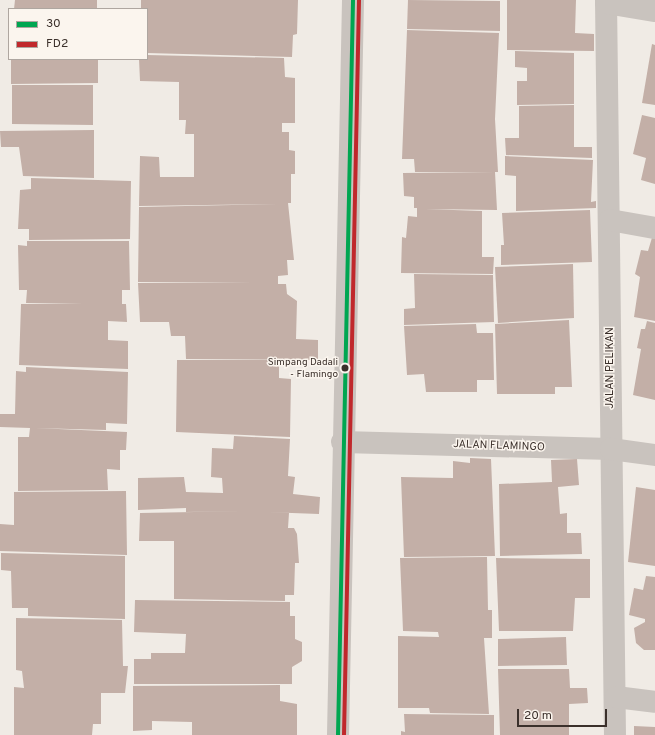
<!DOCTYPE html>
<style>
body{margin:0}
#map{position:relative;width:655px;height:735px;overflow:hidden;background:#f0ebe5;font-family:Overpass,sans-serif}
div>[style]{position:absolute}
.building>*{inset:0;background:#c3afa7}
.minor>*{height:22px;margin:-11px;padding:0 11px;transform-origin:11px;border-radius:11px;background:#c9c3be}
.tertiary>*{height:22px;margin:-11px;padding:0 11px;transform-origin:11px;border-radius:11px;background:#c9c3be}
.bus-1>*{height:4px;margin:-2px;padding:0 2px;transform-origin:2px;border-radius:2px;background:#00a651}
.bus-2>*{height:4px;margin:-2px;padding:0 2px;transform-origin:2px;border-radius:2px;background:#c0282c}
.dots>*{width:11px;height:11px;translate:-50% -50%;box-sizing:border-box;border:2px solid #fbf5ee;border-radius:50%}
span{translate:-50% -50%;white-space:nowrap;text-align:center;line-height:1.15;-webkit-text-stroke:3px #fbf5ee;paint-order:stroke}
.bus-label{font-size:10px;color:#3b302b}
.right{translate:-100% -50%;text-align:right}
.street-label{font-size:11px;color:#3b302b}
.legend{position:absolute;left:8px;top:8px;width:140px;height:52px;box-sizing:border-box;background:#fbf5ee;border:1px solid #aea6a0;margin:0;padding:5px 7px;list-style:none;font-size:12px;color:#3b302b}
.legend li{display:flex;align-items:center;gap:8px;height:20px}
.legend b{width:20px;border:1px solid #aea6a0}
.scale{position:absolute;left:517px;top:709px;width:90px;height:18px;box-sizing:border-box;border:2px solid #3b302b;border-top:0;padding-left:5px;font-size:12px;line-height:14px;white-space:nowrap;color:#3b302b;-webkit-text-stroke:3px #fbf5ee;paint-order:stroke}
</style>
<div id="map">
<div class="building">
<i style="clip-path:polygon(15px 0,97px 0,97px 9px,14px 9px)"></i>
<i style="clip-path:polygon(141px 0,298px 0,297px 34px,293px 35px,292px 57px,147px 53px,147px 9px,141px 9px)"></i>
<i style="clip-path:polygon(408px 0,500px 1px,500px 31px,407px 29px)"></i>
<i style="clip-path:polygon(507px 0,576px 0,575px 33px,594px 34px,594px 51px,507px 50px)"></i>
<i style="clip-path:polygon(407px 30px,499px 33px,495px 119px,498px 172px,415px 172px,414px 159px,402px 159px)"></i>
<i style="clip-path:polygon(652px 44px,655px 45px,655px 105px,642px 103px)"></i>
<i style="clip-path:polygon(515px 51px,574px 53px,574px 104px,517px 105px,517px 81px,527px 81px,527px 68px,515px 67px)"></i>
<i style="clip-path:polygon(147px 55px,284px 58px,285px 77px,295px 78px,295px 123px,282px 123px,282px 132px,274px 132px,289px 132px,289px 150px,295px 151px,295px 174px,291px 174px,291px 203px,288px 203px,294px 260px,287px 260px,288px 275px,278px 276px,278px 284px,286px 284px,287px 294px,297px 301px,296px 339px,318px 340px,318px 360px,186px 359px,185px 336px,171px 336px,169px 322px,140px 322px,138px 283px,253px 283px,138px 282px,139px 207px,279px 204px,139px 206px,140px 156px,159px 157px,160px 177px,194px 177px,194px 134px,185px 134px,186px 120px,179px 120px,179px 82px,140px 81px,139px 59px,147px 59px)"></i>
<i style="clip-path:polygon(11px 59px,98px 59px,98px 83px,11px 84px)"></i>
<i style="clip-path:polygon(12px 85px,93px 85px,93px 125px,12px 124px)"></i>
<i style="clip-path:polygon(574px 105px,574px 147px,592px 147px,592px 158px,506px 155px,505px 138px,519px 138px,519px 106px)"></i>
<i style="clip-path:polygon(642px 115px,655px 118px,655px 184px,641px 180px,646px 158px,633px 154px)"></i>
<i style="clip-path:polygon(94px 130px,94px 178px,23px 176px,19px 147px,1px 147px,0 131px)"></i>
<i style="clip-path:polygon(505px 156px,593px 160px,591px 202px,596px 201px,596px 208px,516px 211px,516px 176px,505px 175px)"></i>
<i style="clip-path:polygon(495px 172px,497px 210px,425px 209px,482px 211px,482px 257px,494px 257px,493px 274px,401px 273px,402px 237px,406px 238px,408px 216px,417px 217px,417px 208px,414px 208px,414px 197px,404px 196px,403px 173px)"></i>
<i style="clip-path:polygon(31px 178px,131px 181px,130px 239px,29px 240px,29px 229px,18px 229px,20px 190px,31px 189px)"></i>
<i style="clip-path:polygon(590px 210px,592px 262px,501px 265px,501px 245px,504px 245px,502px 213px)"></i>
<i style="clip-path:polygon(654px 231px,655px 231px,655px 321px,634px 317px,640px 277px,635px 274px,641px 250px,648px 251px)"></i>
<i style="clip-path:polygon(27px 241px,129px 241px,130px 290px,122px 290px,122px 304px,126px 304px,127px 322px,108px 321px,108px 340px,128px 341px,128px 369px,19px 365px,21px 304px,83px 304px,26px 303px,27px 290px,19px 290px,18px 245px,27px 246px)"></i>
<i style="clip-path:polygon(573px 264px,574px 318px,498px 323px,495px 267px)"></i>
<i style="clip-path:polygon(414px 274px,493px 275px,494px 322px,404px 325px,404px 309px,415px 308px)"></i>
<i style="clip-path:polygon(569px 320px,572px 387px,555px 387px,555px 394px,497px 394px,495px 324px)"></i>
<i style="clip-path:polygon(647px 321px,655px 323px,655px 400px,633px 395px,641px 349px,637px 348px,641px 329px,645px 329px)"></i>
<i style="clip-path:polygon(476px 324px,477px 333px,493px 333px,494px 380px,477px 380px,477px 392px,426px 392px,424px 374px,407px 375px,404px 326px)"></i>
<i style="clip-path:polygon(177px 360px,279px 360px,279px 378px,291px 379px,290px 437px,176px 432px)"></i>
<i style="clip-path:polygon(26px 367px,128px 372px,127px 424px,106px 423px,106px 430px,35px 428px,127px 432px,126px 450px,120px 450px,120px 470px,107px 469px,108px 490px,18px 491px,18px 437px,29px 437px,30px 428px,0 427px,0 414px,15px 414px,16px 371px,26px 372px)"></i>
<i style="clip-path:polygon(234px 436px,290px 439px,288px 476px,295px 477px,293px 494px,320px 497px,319px 514px,265px 512px,289px 513px,288px 528px,294px 528px,297px 534px,299px 563px,295px 563px,294px 595px,285px 595px,285px 601px,174px 599px,174px 541px,139px 541px,140px 513px,249px 511px,186px 512px,186px 508px,138px 510px,138px 478px,184px 477px,186px 492px,223px 493px,222px 478px,211px 477px,212px 448px,233px 449px)"></i>
<i style="clip-path:polygon(470px 458px,491px 459px,495px 556px,404px 557px,401px 477px,453px 478px,453px 461px,470px 463px)"></i>
<i style="clip-path:polygon(577px 459px,579px 485px,558px 487px,560px 514px,567px 513px,567px 533px,581px 533px,582px 554px,500px 556px,499px 484px,552px 482px,551px 460px)"></i>
<i style="clip-path:polygon(636px 487px,655px 490px,655px 566px,628px 562px)"></i>
<i style="clip-path:polygon(126px 491px,127px 555px,0 551px,0 524px,14px 525px,14px 492px)"></i>
<i style="clip-path:polygon(1px 553px,125px 556px,125px 619px,28px 616px,28px 608px,12px 608px,11px 571px,1px 570px)"></i>
<i style="clip-path:polygon(487px 557px,488px 610px,492px 610px,492px 638px,484px 638px,489px 714px,430px 713px,429px 708px,398px 708px,398px 636px,439px 637px,438px 632px,403px 631px,400px 558px)"></i>
<i style="clip-path:polygon(496px 558px,590px 559px,590px 598px,575px 598px,573px 631px,499px 631px)"></i>
<i style="clip-path:polygon(646px 576px,655px 577px,655px 650px,644px 650px,636px 643px,634px 628px,645px 622px,645px 619px,629px 615px,634px 588px,643px 590px)"></i>
<i style="clip-path:polygon(135px 600px,290px 602px,290px 616px,295px 616px,295px 639px,302px 642px,302px 661px,292px 667px,292px 684px,134px 684px,134px 659px,151px 659px,151px 653px,185px 653px,186px 634px,134px 632px)"></i>
<i style="clip-path:polygon(16px 618px,122px 620px,123px 666px,128px 666px,125px 693px,101px 693px,101px 724px,93px 724px,92px 735px,14px 735px,14px 687px,24px 688px,22px 671px,16px 670px)"></i>
<i style="clip-path:polygon(566px 637px,567px 665px,498px 666px,498px 639px)"></i>
<i style="clip-path:polygon(498px 669px,569px 669px,570px 688px,587px 688px,588px 703px,569px 704px,569px 735px,500px 735px)"></i>
<i style="clip-path:polygon(280px 685px,280px 701px,297px 704px,297px 735px,192px 735px,192px 722px,152px 721px,152px 730px,133px 731px,133px 686px)"></i>
<i style="clip-path:polygon(404px 714px,494px 715px,494px 735px,401px 735px,401px 731px,405px 732px)"></i>
<i style="clip-path:polygon(634px 726px,655px 727px,655px 735px,634px 735px)"></i>
</div>
<div class="minor">
<i style="left:606px;top:0;width:735px;rotate:89.3deg"></i>
<i style="left:606px;top:3px;width:50px;rotate:9.3deg"></i>
<i style="left:610px;top:220px;width:46px;rotate:10.1deg"></i>
<i style="left:342px;top:442px;width:269px;rotate:1.5deg"></i>
<i style="left:611px;top:449px;width:44px;rotate:7.8deg"></i>
<i style="left:616px;top:697px;width:39px;rotate:7deg"></i>
</div>
<div class="tertiary">
<i style="left:338px;top:735px;width:735px;rotate:-88.83deg"></i>
</div>
<div class="bus-1">
<i style="left:338px;top:735px;width:735px;rotate:-88.83deg"></i>
</div>
<div class="bus-2">
<i style="left:344px;top:735px;width:735px;rotate:-88.83deg"></i>
</div>
<div class="dots">
<i style="left:345px;top:368px;background:#3b302b"></i>
</div>
<div class="bus-label">
<span class="right" style="left:338px;top:368px">Simpang Dadali<br>- Flamingo</span>
</div>
<div class="street-label">
<span style="left:610px;top:368px;rotate:-90deg">JALAN PELIKAN</span>
<span style="left:499px;top:446px;rotate:2deg">JALAN FLAMINGO</span>
</div>
<ul class="legend">
<li><b style="height:5px;background:#00a651"></b>30</li>
<li><b style="height:5px;background:#c0282c"></b>FD2</li>
</ul>
<div class="scale">20 m</div>
</div>
